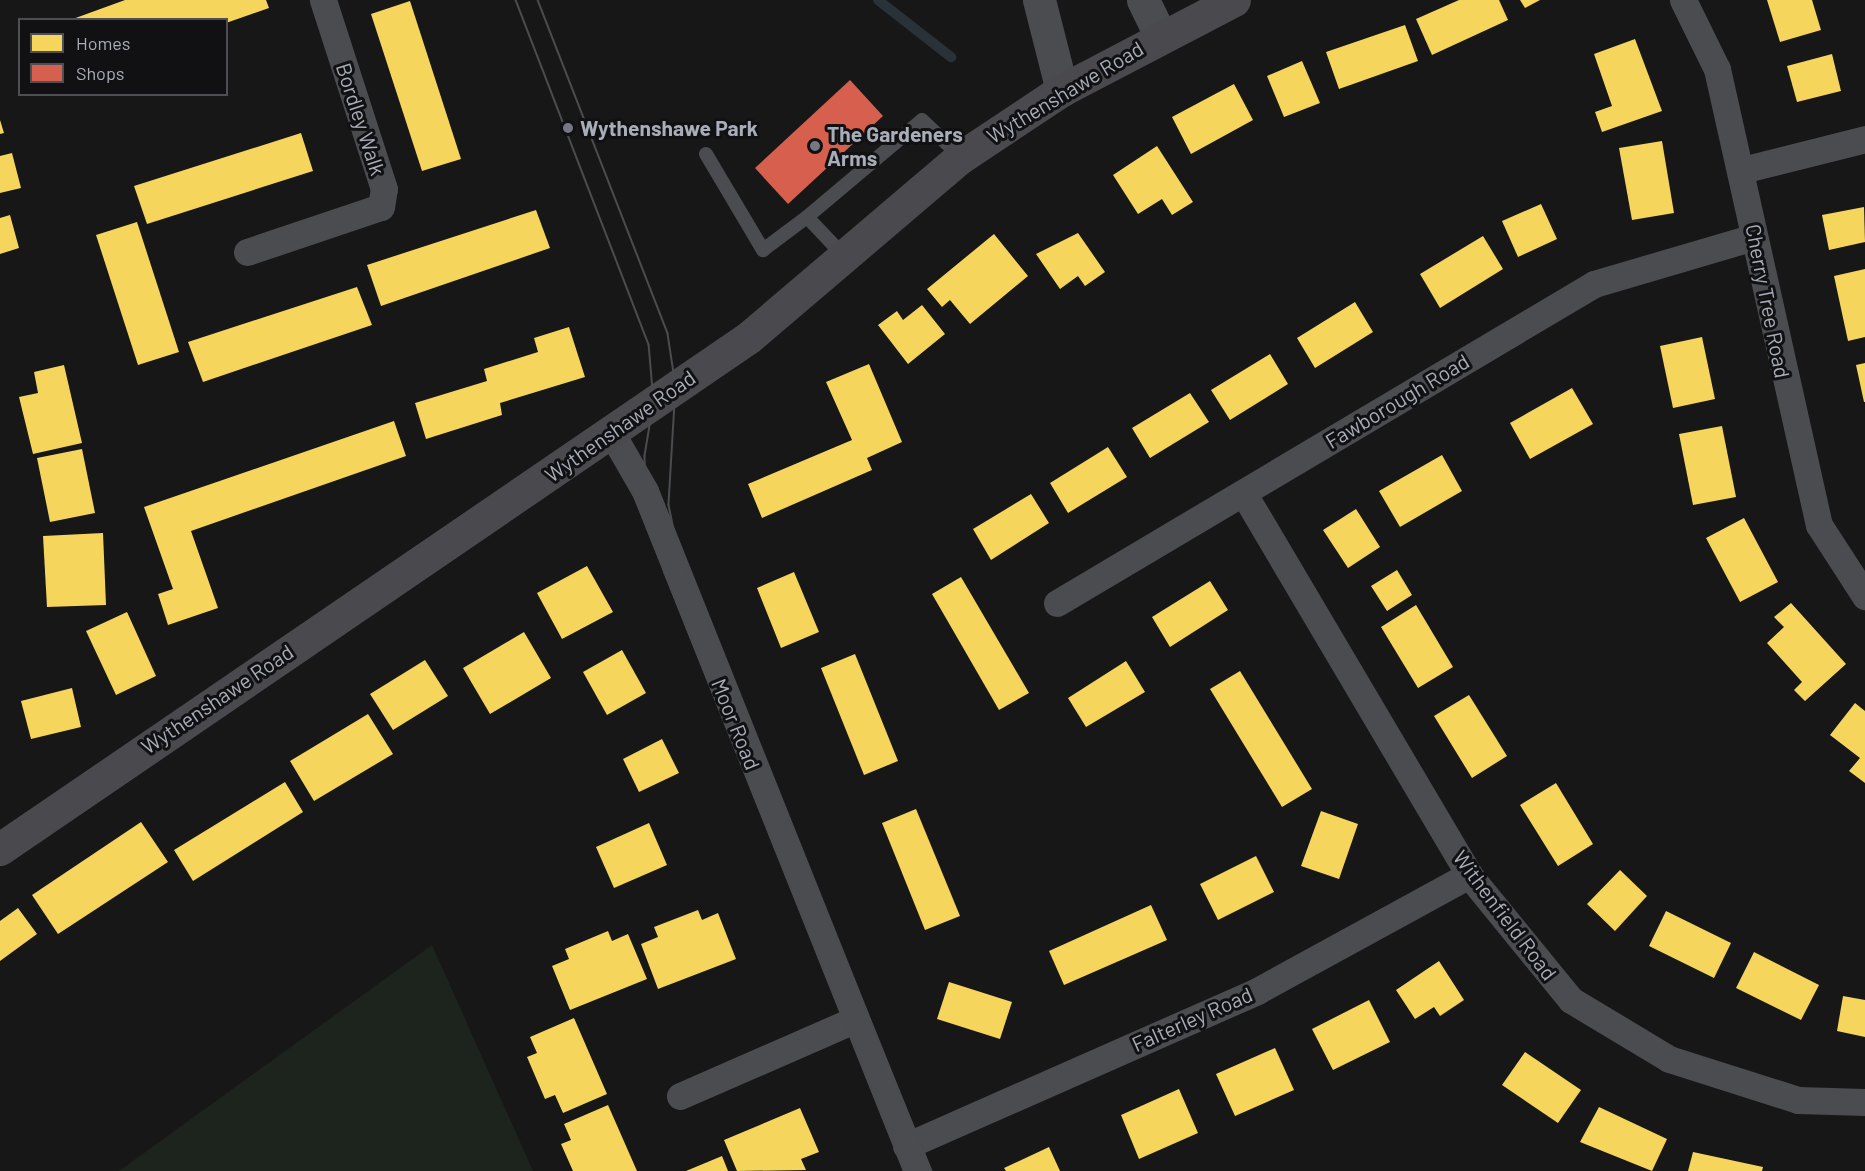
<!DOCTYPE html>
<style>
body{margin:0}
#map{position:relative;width:1865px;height:1171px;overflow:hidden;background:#171717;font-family:Barlow,sans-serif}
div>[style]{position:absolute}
.green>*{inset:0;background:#1d241e}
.homes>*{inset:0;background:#f6d55c}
.shops>*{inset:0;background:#d6604d}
.stream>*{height:10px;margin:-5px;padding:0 5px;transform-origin:5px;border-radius:5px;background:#2a3239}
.service>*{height:14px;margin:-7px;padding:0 7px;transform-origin:7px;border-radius:7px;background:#4b4c50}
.minor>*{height:27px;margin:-13.5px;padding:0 13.5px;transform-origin:13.5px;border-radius:13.5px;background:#4b4c50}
.tertiary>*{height:33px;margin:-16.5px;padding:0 16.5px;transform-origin:16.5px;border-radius:16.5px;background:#4b4c50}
.secondary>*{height:33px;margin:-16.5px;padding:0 16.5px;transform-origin:16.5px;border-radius:16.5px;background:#4a4a4e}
.tram>*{height:1.5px;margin:-0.75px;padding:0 0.75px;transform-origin:0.75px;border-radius:0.75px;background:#4b4c4f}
.dots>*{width:16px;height:16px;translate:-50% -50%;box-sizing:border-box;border:3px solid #111113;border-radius:50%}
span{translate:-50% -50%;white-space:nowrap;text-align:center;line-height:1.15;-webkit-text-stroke:6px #111113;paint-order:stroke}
.street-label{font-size:21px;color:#a8adb8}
.poi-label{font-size:21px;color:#a8adb8;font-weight:700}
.left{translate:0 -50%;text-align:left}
.legend{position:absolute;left:18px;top:18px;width:210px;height:78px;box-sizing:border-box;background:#111113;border:2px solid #4d4f55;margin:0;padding:8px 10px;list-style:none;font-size:18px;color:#a8adb8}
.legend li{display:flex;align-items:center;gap:12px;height:30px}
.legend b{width:30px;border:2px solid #4d4f55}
</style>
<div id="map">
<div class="green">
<i style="clip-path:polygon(432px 945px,533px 1171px,119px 1171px)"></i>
</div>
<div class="homes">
<i style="clip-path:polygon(125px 0,266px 0,269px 8px,226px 23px,70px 20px)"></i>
<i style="clip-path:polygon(1459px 0,1499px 0,1508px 20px,1432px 55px,1416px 19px)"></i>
<i style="clip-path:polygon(1520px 0,1540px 0,1525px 8px)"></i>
<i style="clip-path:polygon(1767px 0,1812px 0,1821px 30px,1780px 42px)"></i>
<i style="clip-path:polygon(410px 1px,461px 159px,422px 171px,371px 14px)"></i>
<i style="clip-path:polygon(1405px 25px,1418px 61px,1339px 89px,1326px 52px)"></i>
<i style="clip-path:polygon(1635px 39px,1662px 111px,1602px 132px,1595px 112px,1612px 106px,1594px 54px)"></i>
<i style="clip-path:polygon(1832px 54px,1841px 91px,1797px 102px,1787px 66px)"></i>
<i style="clip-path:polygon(1302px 61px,1320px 103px,1284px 117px,1267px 76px)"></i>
<i style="clip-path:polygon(1234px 84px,1253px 120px,1191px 154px,1172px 117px)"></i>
<i style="clip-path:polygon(0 120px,4px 133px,0 134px)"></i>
<i style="clip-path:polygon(301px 133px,313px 171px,147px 224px,134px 186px)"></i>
<i style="clip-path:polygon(1662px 141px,1674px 213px,1632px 220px,1619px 148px)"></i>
<i style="clip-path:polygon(1157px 146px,1193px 202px,1172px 215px,1162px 199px,1138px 214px,1113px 175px)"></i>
<i style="clip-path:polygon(12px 153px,21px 188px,0 193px,0 156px)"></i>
<i style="clip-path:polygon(1541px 204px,1557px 239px,1518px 257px,1502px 221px)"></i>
<i style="clip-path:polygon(1864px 207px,1865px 242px,1829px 250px,1822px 215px)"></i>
<i style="clip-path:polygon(536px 210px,550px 248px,381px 306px,367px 265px)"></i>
<i style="clip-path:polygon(10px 215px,19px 248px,0 254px,0 218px)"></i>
<i style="clip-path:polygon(137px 222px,179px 352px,138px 365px,96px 235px)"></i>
<i style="clip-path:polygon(1078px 233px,1105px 272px,1085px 286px,1078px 276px,1060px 289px,1036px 254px)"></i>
<i style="clip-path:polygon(994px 234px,1028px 276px,970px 324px,950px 300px,942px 307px,927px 289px)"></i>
<i style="clip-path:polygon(1483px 236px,1503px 269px,1440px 308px,1420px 274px)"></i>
<i style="clip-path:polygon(1865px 269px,1865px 337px,1848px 341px,1834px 276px)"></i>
<i style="clip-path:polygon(357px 287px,372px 325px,203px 382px,188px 342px)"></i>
<i style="clip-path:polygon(1355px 302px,1373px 332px,1315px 368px,1297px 338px)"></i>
<i style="clip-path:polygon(922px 305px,945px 334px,908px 364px,878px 325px,897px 311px,903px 320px)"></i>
<i style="clip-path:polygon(569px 327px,585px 377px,500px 403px,502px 415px,426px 439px,415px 403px,487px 381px,484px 369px,538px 352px,534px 338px)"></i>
<i style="clip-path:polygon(1702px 337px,1715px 399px,1673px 408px,1660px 346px)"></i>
<i style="clip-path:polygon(1270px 354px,1288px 384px,1230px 420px,1211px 390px)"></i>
<i style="clip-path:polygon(1865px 363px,1865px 402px,1864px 402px,1856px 365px)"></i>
<i style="clip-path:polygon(869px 364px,902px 442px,867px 458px,872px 470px,762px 518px,748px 484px,852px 440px,826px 382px)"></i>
<i style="clip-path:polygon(64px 365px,82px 443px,33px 454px,19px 397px,38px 393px,34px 372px)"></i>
<i style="clip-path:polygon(1572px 388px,1593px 424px,1530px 459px,1510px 423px)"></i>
<i style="clip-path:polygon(1190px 393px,1209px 422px,1150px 458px,1132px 428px)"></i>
<i style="clip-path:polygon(394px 421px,406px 456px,191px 531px,218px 608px,168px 625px,158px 594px,173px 589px,144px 507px)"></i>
<i style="clip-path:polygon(1722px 426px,1736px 497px,1693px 505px,1679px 434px)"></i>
<i style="clip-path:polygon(1108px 447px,1127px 477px,1068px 513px,1050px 483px)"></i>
<i style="clip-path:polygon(82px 449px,95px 513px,50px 522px,37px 458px)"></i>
<i style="clip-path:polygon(1442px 455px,1462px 491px,1400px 527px,1379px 491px)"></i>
<i style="clip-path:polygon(1031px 494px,1049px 523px,991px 560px,973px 529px)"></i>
<i style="clip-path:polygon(1356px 509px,1380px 547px,1348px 568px,1323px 530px)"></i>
<i style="clip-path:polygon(1744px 518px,1778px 582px,1740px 602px,1706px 538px)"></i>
<i style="clip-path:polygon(103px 533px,106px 605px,47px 607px,43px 536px)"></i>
<i style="clip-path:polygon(587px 566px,613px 612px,562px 639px,537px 593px)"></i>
<i style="clip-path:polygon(1397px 570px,1412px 595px,1387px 611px,1371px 586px)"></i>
<i style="clip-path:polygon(794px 572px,819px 632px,781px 648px,757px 588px)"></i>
<i style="clip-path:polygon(961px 577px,1029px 693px,999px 710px,932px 594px)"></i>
<i style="clip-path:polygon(1210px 581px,1228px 610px,1170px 647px,1152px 617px)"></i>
<i style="clip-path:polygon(1791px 603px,1846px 664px,1805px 701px,1794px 690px,1802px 682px,1767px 643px,1784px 627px,1774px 617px)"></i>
<i style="clip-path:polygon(1416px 605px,1453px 667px,1418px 688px,1381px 627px)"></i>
<i style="clip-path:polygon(127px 612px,156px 676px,116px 695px,86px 631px)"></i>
<i style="clip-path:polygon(524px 632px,551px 678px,490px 714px,463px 668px)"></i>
<i style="clip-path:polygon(622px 650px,646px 693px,607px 715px,583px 672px)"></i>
<i style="clip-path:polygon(855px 654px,898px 761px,864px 775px,821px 668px)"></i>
<i style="clip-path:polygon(425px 660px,448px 696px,393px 730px,370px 694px)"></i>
<i style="clip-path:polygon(1126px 661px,1145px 692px,1086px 727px,1068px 698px)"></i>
<i style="clip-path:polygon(1240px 671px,1312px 789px,1282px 807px,1210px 689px)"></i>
<i style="clip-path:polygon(72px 688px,81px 727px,31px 739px,21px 701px)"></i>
<i style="clip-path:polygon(1469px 695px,1507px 756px,1472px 778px,1434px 716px)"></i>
<i style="clip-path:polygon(1855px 703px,1865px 711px,1865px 783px,1849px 771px,1860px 758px,1830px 735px)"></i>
<i style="clip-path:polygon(368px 714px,393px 754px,314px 801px,290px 761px)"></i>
<i style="clip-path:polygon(662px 739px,679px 773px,639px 792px,623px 759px)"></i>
<i style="clip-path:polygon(285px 782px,303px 812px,193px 881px,174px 850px)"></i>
<i style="clip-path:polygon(1556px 783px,1593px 844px,1558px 866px,1520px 805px)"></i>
<i style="clip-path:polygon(916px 809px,960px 916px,925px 930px,882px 823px)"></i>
<i style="clip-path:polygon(1321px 811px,1358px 824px,1339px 879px,1301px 866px)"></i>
<i style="clip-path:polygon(141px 822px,168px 862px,58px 934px,32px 895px)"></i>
<i style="clip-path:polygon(649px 823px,667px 865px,614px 888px,596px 847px)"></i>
<i style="clip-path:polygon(1256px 856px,1274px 892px,1218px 920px,1200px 884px)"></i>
<i style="clip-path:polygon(1620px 870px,1647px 896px,1615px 931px,1587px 904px)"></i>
<i style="clip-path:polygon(1151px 905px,1167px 940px,1064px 985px,1049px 951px)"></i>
<i style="clip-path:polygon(18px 908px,37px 934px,0 961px,0 921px)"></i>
<i style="clip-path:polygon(698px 910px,702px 920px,718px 913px,736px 959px,658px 989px,641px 944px,658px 937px,654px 927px)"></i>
<i style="clip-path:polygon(1666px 911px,1731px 943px,1714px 978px,1649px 946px)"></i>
<i style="clip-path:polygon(608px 931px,612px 941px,628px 934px,647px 979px,570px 1010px,552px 966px,569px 959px,565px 949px)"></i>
<i style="clip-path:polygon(1754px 952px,1819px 985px,1801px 1020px,1736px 988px)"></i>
<i style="clip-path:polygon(1439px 961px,1464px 1000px,1440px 1016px,1434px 1007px,1415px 1019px,1396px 990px)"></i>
<i style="clip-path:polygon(949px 982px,1012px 1002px,1000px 1039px,937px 1019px)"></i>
<i style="clip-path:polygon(1843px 996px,1865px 1000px,1865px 1037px,1837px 1031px)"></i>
<i style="clip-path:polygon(1369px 1000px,1390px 1042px,1333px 1070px,1312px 1029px)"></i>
<i style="clip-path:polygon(574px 1018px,607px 1094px,563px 1113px,555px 1095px,545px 1099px,527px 1057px,537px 1053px,530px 1037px)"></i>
<i style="clip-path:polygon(1275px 1048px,1294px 1090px,1235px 1116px,1216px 1074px)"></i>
<i style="clip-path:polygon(1525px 1052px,1581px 1090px,1558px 1123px,1502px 1085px)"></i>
<i style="clip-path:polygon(1179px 1089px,1198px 1133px,1139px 1159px,1121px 1115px)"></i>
<i style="clip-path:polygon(608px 1105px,637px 1171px,573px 1171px,561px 1144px,571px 1140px,564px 1124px)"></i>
<i style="clip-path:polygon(1599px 1107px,1667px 1139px,1652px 1171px,1580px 1142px)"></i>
<i style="clip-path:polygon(800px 1108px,819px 1152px,801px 1159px,806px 1170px,737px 1171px,724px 1140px)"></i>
<i style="clip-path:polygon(1049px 1147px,1060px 1171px,1006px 1171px,1004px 1168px)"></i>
<i style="clip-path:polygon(1693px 1152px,1763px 1167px,1762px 1171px,1688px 1171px)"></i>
<i style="clip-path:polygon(722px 1156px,728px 1171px,686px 1171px)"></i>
</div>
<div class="shops">
<i style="clip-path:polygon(850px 80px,883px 116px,788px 204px,755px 168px)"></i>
</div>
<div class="stream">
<i style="left:878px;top:0;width:93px;rotate:38deg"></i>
</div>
<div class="service">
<i style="left:706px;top:154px;width:112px;rotate:59.3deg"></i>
<i style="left:763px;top:250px;width:55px;rotate:-36.9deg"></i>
<i style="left:807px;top:217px;width:54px;rotate:46.5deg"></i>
<i style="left:807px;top:217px;width:150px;rotate:-40.1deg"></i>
<i style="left:922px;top:120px;width:54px;rotate:43.5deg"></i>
</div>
<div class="minor">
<i style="left:1683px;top:0;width:77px;rotate:63.8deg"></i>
<i style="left:1717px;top:69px;width:467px;rotate:77.4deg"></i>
<i style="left:1819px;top:525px;width:85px;rotate:57.1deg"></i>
<i style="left:1742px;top:170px;width:127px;rotate:-14.1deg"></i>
<i style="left:247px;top:252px;width:141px;rotate:-18.6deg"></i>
<i style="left:381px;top:207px;width:18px;rotate:-81deg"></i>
<i style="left:384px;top:189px;width:199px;rotate:-107.9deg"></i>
<i style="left:611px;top:432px;width:68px;rotate:60deg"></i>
<i style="left:645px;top:491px;width:732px;rotate:68.2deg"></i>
<i style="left:1244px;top:494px;width:442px;rotate:59.4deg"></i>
<i style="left:1469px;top:875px;width:161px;rotate:50.8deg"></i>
<i style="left:1571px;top:1000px;width:114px;rotate:31deg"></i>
<i style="left:1669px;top:1059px;width:135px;rotate:17.6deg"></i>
<i style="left:1798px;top:1100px;width:67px;rotate:1.7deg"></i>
<i style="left:1057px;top:603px;width:625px;rotate:-30.71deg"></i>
<i style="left:1594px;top:284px;width:167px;rotate:-16.4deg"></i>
<i style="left:680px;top:1096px;width:192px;rotate:-23.6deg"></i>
<i style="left:906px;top:1146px;width:384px;rotate:-23.8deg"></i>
<i style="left:1257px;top:991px;width:242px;rotate:-28.7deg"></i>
</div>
<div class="tertiary">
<i style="left:1039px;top:0;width:93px;rotate:75.7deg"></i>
<i style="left:1143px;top:0;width:39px;rotate:64deg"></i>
</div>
<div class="secondary">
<i style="left:0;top:849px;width:906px;rotate:-34.34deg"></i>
<i style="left:748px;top:338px;width:280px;rotate:-40.4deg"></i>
<i style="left:961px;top:157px;width:121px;rotate:-33.6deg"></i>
<i style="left:1062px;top:90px;width:194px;rotate:-27.6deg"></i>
</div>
<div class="tram">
<i style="left:516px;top:0;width:369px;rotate:68.9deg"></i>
<i style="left:649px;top:344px;width:58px;rotate:85.1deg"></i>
<i style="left:654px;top:402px;width:55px;rotate:99.5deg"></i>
<i style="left:645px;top:456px;width:56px;rotate:89deg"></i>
<i style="left:646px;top:512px;width:64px;rotate:72.7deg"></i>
<i style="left:665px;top:573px;width:644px;rotate:68.13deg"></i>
<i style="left:538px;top:0;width:358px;rotate:68.7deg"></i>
<i style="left:668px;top:334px;width:53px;rotate:81.3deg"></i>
<i style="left:676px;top:386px;width:119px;rotate:93.4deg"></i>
<i style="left:669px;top:505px;width:41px;rotate:78.7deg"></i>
<i style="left:677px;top:545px;width:676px;rotate:67.84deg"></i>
</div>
<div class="dots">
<i style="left:568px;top:128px;background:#757880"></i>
<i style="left:815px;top:146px;background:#757880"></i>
</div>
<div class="street-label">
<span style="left:1065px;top:92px;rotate:-31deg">Wythenshawe Road</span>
<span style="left:361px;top:119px;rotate:72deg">Bordley Walk</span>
<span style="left:1768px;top:301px;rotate:79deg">Cherry Tree Road</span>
<span style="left:1397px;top:401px;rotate:-31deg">Fawborough Road</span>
<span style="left:620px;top:426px;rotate:-35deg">Wythenshawe Road</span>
<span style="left:217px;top:699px;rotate:-34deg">Wythenshawe Road</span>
<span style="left:736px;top:724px;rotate:68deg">Moor Road</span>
<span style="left:1505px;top:915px;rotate:53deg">Withenfield Road</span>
<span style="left:1192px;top:1019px;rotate:-24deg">Falterley Road</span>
</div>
<div class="poi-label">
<span class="left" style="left:580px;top:128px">Wythenshawe Park</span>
<span class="left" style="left:827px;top:146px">The Gardeners<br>Arms</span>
</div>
<ul class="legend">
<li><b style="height:16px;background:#f6d55c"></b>Homes</li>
<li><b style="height:16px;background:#d6604d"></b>Shops</li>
</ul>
</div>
